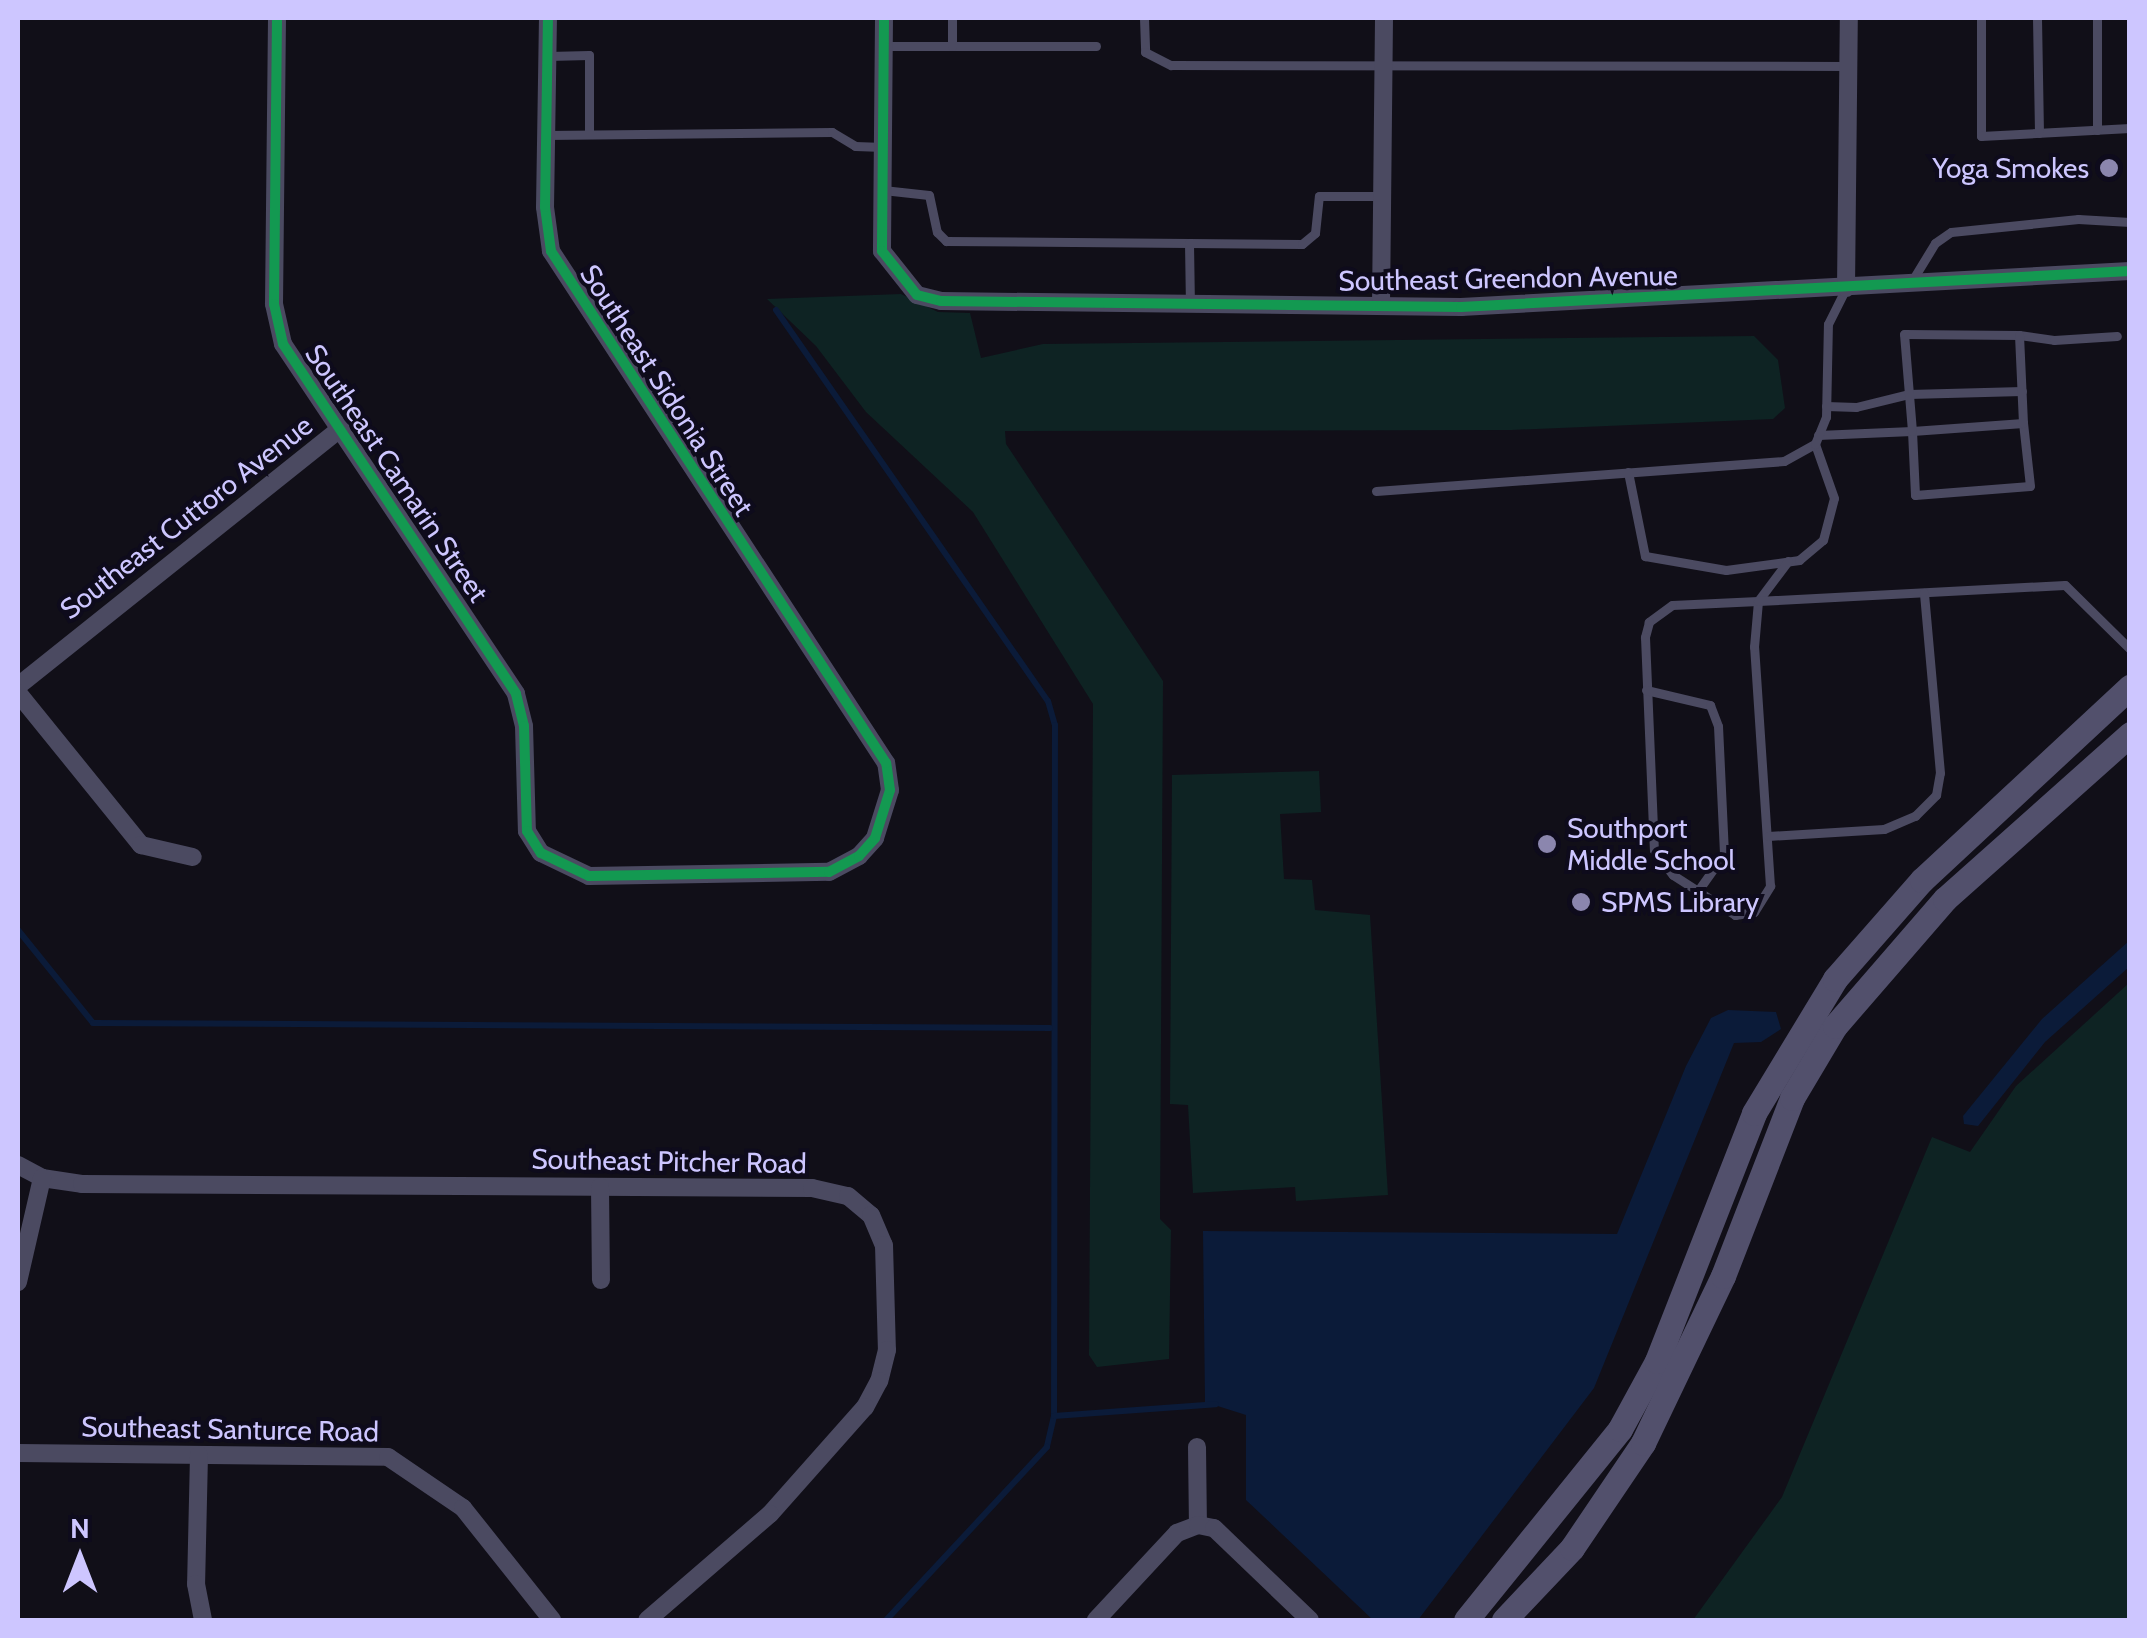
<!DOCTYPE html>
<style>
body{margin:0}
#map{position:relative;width:2147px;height:1638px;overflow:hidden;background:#110f18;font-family:Cabin,sans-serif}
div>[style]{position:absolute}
.green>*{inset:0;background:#0e2323}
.water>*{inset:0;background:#0b1b39}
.stream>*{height:6px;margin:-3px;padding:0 3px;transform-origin:3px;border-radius:3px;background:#0b1b39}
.lane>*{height:9px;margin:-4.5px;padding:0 4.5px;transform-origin:4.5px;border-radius:4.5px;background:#4b4a61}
.street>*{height:18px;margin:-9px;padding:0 9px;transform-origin:9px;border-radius:9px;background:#4b4a61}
.secondary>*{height:25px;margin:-12.5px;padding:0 12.5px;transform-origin:12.5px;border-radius:12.5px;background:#52506c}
.cycleway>*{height:10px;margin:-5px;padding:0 5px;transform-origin:5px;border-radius:5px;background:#139951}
.dots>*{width:28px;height:28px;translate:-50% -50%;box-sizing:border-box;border:5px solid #0e0b1c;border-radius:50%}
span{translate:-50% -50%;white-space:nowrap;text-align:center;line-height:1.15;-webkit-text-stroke:8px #0e0b1c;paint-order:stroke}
.poi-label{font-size:28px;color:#cdc6ff}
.right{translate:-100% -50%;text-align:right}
.left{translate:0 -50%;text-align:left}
.street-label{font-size:28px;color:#cdc6ff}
.frame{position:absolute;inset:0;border:20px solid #cdc6ff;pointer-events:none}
.north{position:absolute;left:30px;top:1508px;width:100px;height:100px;-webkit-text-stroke:8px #0e0b1c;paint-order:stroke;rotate:0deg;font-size:28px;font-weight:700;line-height:40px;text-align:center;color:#cdc6ff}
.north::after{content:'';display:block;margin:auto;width:35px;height:45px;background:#cdc6ff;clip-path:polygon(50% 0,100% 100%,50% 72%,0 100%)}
</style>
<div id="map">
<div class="green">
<i style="clip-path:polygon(901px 294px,938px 312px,970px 313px,981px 358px,1043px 344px,1754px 336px,1778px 360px,1785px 408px,1773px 419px,1511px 430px,1005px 431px,1006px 444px,1163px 681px,1160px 1219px,1171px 1230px,1169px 1359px,1097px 1367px,1089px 1355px,1093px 704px,973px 512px,866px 412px,816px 346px,767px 299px)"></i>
<i style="clip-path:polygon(1319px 771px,1321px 812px,1280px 814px,1284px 879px,1312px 880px,1315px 910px,1370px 915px,1388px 1195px,1296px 1201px,1295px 1187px,1193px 1193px,1188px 1105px,1170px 1104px,1172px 775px)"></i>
<i style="clip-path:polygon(2129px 983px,2129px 1620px,1693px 1620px,1782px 1497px,1932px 1137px,1970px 1152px,2016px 1086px)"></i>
</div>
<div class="water">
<i style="clip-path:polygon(2129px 941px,2129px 967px,2045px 1042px,1978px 1126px,1964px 1124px,1963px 1116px,2042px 1019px)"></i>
<i style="clip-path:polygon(1728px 1010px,1776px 1012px,1781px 1029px,1761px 1042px,1734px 1043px,1594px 1388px,1418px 1620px,1373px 1620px,1246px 1500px,1246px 1415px,1205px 1402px,1203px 1231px,1617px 1234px,1686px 1066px,1711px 1018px)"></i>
</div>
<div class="stream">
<i style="left:776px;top:310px;width:476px;rotate:55.2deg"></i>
<i style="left:1048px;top:701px;width:25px;rotate:74deg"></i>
<i style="left:1055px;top:725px;width:691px;rotate:90.08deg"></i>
<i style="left:1054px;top:1416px;width:32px;rotate:103deg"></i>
<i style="left:1047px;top:1447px;width:236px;rotate:132.9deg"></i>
<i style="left:18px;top:930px;width:119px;rotate:51.1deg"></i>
<i style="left:93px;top:1023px;width:957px;rotate:0.3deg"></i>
<i style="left:1054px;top:1416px;width:162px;rotate:-4.2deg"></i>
</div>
<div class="lane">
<i style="left:1144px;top:18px;width:34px;rotate:88deg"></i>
<i style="left:1145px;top:52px;width:29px;rotate:27deg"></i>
<i style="left:1171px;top:65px;width:677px;rotate:0.08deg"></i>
<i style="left:1981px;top:18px;width:118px;rotate:90deg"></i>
<i style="left:1981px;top:136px;width:149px;rotate:-3.1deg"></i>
<i style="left:2037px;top:18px;width:115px;rotate:89deg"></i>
<i style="left:2097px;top:18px;width:112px;rotate:90deg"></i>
<i style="left:884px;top:46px;width:212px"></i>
<i style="left:952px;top:46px;width:28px;rotate:-90deg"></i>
<i style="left:548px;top:56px;width:41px;rotate:-1.4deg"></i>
<i style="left:589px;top:55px;width:79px;rotate:90deg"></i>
<i style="left:546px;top:135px;width:286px;rotate:-0.6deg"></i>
<i style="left:832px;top:132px;width:27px;rotate:31deg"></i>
<i style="left:855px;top:146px;width:28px;rotate:2deg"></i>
<i style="left:883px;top:190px;width:46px;rotate:6.2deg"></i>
<i style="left:929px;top:195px;width:38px;rotate:78deg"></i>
<i style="left:937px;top:232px;width:13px;rotate:45deg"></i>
<i style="left:946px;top:241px;width:243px;rotate:0.5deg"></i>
<i style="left:1189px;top:243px;width:61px;rotate:89.1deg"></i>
<i style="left:1189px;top:243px;width:113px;rotate:0.5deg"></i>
<i style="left:1302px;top:244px;width:17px;rotate:-40deg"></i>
<i style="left:1315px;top:233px;width:37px;rotate:-84deg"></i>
<i style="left:1319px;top:196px;width:63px"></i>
<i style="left:1910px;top:284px;width:48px;rotate:-58.6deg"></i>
<i style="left:1935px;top:243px;width:19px;rotate:-35deg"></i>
<i style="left:1951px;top:232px;width:128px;rotate:-5.8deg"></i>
<i style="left:2078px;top:219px;width:52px;rotate:3.3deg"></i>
<i style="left:2019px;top:335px;width:35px;rotate:8deg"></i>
<i style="left:2054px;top:340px;width:63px;rotate:-3.6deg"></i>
<i style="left:1826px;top:406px;width:30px;rotate:2deg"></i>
<i style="left:1856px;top:407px;width:55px;rotate:-13.8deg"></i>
<i style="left:1909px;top:394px;width:113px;rotate:-1.5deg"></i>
<i style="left:1818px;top:435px;width:94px;rotate:-2.4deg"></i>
<i style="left:1912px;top:431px;width:64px;rotate:87.3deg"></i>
<i style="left:1915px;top:495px;width:115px;rotate:-4.5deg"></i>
<i style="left:2030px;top:486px;width:63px;rotate:-96.3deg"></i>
<i style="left:2023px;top:423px;width:111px;rotate:175.9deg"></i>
<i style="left:1912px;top:431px;width:97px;rotate:-94.7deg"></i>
<i style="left:1904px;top:334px;width:115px;rotate:0.5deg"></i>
<i style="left:2019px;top:335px;width:88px;rotate:87.4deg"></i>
<i style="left:1628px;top:472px;width:86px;rotate:78.6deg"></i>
<i style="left:1645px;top:556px;width:82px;rotate:9.8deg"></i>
<i style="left:1726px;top:570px;width:74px;rotate:-7.8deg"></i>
<i style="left:1799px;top:560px;width:31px;rotate:-40deg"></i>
<i style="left:1823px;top:540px;width:43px;rotate:-75.3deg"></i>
<i style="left:1834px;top:498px;width:57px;rotate:-109.4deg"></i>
<i style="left:1376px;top:491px;width:409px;rotate:-4.2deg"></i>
<i style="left:1784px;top:461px;width:35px;rotate:-29deg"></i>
<i style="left:1815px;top:444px;width:29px;rotate:-68deg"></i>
<i style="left:1826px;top:417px;width:93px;rotate:-88.8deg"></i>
<i style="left:1828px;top:324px;width:40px;rotate:-63.4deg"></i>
<i style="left:1788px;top:561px;width:50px;rotate:126.9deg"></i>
<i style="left:1758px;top:601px;width:86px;rotate:177.3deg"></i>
<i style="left:1672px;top:605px;width:29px;rotate:144deg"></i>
<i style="left:1649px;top:622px;width:16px;rotate:105deg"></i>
<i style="left:1645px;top:637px;width:213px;rotate:87.6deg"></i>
<i style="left:1654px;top:850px;width:31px;rotate:53deg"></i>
<i style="left:1673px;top:875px;width:74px;rotate:32.8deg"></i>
<i style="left:1735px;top:915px;width:19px;rotate:-9deg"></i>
<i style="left:1754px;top:912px;width:31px;rotate:-58deg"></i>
<i style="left:1770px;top:886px;width:240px;rotate:-93.8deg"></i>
<i style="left:1754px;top:647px;width:46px;rotate:-85deg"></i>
<i style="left:1758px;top:601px;width:307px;rotate:-3deg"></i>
<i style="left:2065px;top:585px;width:91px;rotate:44.6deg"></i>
<i style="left:1646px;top:690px;width:66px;rotate:13.2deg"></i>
<i style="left:1710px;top:705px;width:22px;rotate:69deg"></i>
<i style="left:1718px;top:726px;width:128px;rotate:87.3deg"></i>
<i style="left:1724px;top:854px;width:47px;rotate:125.4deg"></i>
<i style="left:1768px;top:836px;width:116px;rotate:-3.5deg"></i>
<i style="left:1884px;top:829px;width:34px;rotate:-23deg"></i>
<i style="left:1915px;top:816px;width:30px;rotate:-45deg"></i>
<i style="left:1936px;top:795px;width:22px;rotate:-80deg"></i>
<i style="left:1940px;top:773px;width:181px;rotate:-95.1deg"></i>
</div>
<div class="street">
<i style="left:277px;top:18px;width:286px;rotate:90.6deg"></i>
<i style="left:274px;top:304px;width:41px;rotate:77.3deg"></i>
<i style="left:283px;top:344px;width:420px;rotate:56.3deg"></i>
<i style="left:516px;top:694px;width:33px;rotate:76deg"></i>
<i style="left:524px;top:726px;width:105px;rotate:88.4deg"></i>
<i style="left:527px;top:831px;width:26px;rotate:58deg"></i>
<i style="left:541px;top:853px;width:53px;rotate:25.6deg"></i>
<i style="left:589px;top:876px;width:240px;rotate:-1deg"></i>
<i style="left:829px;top:872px;width:34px;rotate:-28deg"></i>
<i style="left:859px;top:856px;width:24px;rotate:-48deg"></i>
<i style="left:875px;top:838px;width:50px;rotate:-72.6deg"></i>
<i style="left:890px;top:790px;width:27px;rotate:-98deg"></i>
<i style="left:886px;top:763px;width:612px;rotate:-123.2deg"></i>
<i style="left:551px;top:251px;width:44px;rotate:-97.8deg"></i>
<i style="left:545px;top:207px;width:189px;rotate:-89.1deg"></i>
<i style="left:884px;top:18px;width:233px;rotate:90.5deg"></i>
<i style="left:882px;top:251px;width:56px;rotate:51.5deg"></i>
<i style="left:917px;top:295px;width:25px;rotate:14deg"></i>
<i style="left:941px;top:301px;width:520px;rotate:0.66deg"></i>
<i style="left:1461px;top:307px;width:670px;rotate:-3.08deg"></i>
<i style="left:1846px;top:288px;width:270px;rotate:-89.4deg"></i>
<i style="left:1381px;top:305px;width:287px;rotate:-89.4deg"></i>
<i style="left:18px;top:686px;width:413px;rotate:-38.6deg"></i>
<i style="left:18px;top:693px;width:196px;rotate:51deg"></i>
<i style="left:141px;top:845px;width:53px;rotate:13deg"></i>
<i style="left:18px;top:1165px;width:27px;rotate:28deg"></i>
<i style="left:42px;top:1178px;width:40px;rotate:8.5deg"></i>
<i style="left:82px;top:1184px;width:730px;rotate:0.31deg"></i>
<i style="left:812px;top:1188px;width:37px;rotate:13deg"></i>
<i style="left:848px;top:1196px;width:30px;rotate:40deg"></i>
<i style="left:871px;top:1215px;width:33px;rotate:67deg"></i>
<i style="left:884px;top:1245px;width:105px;rotate:88.4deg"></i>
<i style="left:887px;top:1350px;width:32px;rotate:104deg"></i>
<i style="left:879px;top:1381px;width:30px;rotate:118deg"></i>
<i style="left:865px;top:1407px;width:143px;rotate:131.6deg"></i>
<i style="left:770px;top:1514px;width:162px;rotate:139.2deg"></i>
<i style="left:600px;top:1187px;width:93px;rotate:89.4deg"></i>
<i style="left:18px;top:1282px;width:107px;rotate:-77deg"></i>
<i style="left:1197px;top:1447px;width:78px;rotate:89.3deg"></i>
<i style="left:18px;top:1453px;width:370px;rotate:0.6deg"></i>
<i style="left:388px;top:1457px;width:91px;rotate:34.2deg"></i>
<i style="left:463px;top:1508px;width:143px;rotate:51.5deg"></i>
<i style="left:199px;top:1455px;width:129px;rotate:91.3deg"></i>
<i style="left:196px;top:1584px;width:37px;rotate:79deg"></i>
<i style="left:1096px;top:1620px;width:119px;rotate:-47deg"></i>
<i style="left:1177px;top:1533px;width:22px;rotate:-21deg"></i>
<i style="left:1198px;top:1525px;width:16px;rotate:11deg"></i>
<i style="left:1214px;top:1528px;width:133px;rotate:43.8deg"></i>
</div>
<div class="secondary">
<i style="left:1466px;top:1620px;width:245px;rotate:-51.1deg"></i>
<i style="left:1620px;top:1429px;width:77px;rotate:-61.4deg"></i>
<i style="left:1657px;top:1361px;width:266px;rotate:-68.6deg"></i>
<i style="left:1754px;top:1113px;width:157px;rotate:-58.8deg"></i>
<i style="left:1835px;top:979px;width:132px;rotate:-48.7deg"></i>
<i style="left:1922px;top:880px;width:284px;rotate:-42.9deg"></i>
<i style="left:1504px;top:1620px;width:99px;rotate:-46.6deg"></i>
<i style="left:1572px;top:1548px;width:127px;rotate:-55.9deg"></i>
<i style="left:1643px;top:1443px;width:185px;rotate:-64.4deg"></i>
<i style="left:1723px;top:1276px;width:191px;rotate:-68.8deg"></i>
<i style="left:1792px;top:1098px;width:84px;rotate:-59.2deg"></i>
<i style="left:1835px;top:1026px;width:168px;rotate:-49.1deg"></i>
<i style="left:1945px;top:899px;width:248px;rotate:-41.7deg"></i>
</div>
<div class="cycleway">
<i style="left:277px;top:18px;width:286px;rotate:90.6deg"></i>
<i style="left:274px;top:304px;width:41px;rotate:77.3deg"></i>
<i style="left:283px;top:344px;width:420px;rotate:56.3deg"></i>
<i style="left:516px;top:694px;width:33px;rotate:76deg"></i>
<i style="left:524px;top:726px;width:105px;rotate:88.4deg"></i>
<i style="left:527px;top:831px;width:26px;rotate:58deg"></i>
<i style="left:541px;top:853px;width:53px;rotate:25.6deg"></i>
<i style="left:589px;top:876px;width:240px;rotate:-1deg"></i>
<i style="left:829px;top:872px;width:34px;rotate:-28deg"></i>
<i style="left:859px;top:856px;width:24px;rotate:-48deg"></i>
<i style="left:875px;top:838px;width:50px;rotate:-72.6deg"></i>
<i style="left:890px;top:790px;width:27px;rotate:-98deg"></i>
<i style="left:886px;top:763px;width:612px;rotate:-123.2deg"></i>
<i style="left:551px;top:251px;width:44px;rotate:-97.8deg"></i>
<i style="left:545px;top:207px;width:189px;rotate:-89.1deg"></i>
<i style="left:884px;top:18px;width:233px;rotate:90.5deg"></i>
<i style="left:882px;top:251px;width:56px;rotate:51.5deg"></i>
<i style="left:917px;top:295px;width:25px;rotate:14deg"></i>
<i style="left:941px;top:301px;width:520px;rotate:0.66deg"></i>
<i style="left:1461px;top:307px;width:670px;rotate:-3.08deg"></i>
</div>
<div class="dots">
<i style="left:2109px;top:168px;background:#8b86ae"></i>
<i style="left:1547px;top:844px;background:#8b86ae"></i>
<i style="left:1581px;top:902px;background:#8b86ae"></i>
</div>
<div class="poi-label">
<span class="right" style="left:2089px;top:168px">Yoga Smokes</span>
<span class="left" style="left:1567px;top:844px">Southport<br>Middle School</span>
<span class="left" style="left:1601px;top:902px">SPMS Library</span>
</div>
<div class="street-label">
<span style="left:1508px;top:278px;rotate:-1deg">Southeast Greendon Avenue</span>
<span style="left:667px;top:390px;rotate:57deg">Southeast Sidonia Street</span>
<span style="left:397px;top:473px;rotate:56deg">Southeast Camarin Street</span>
<span style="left:186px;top:517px;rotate:-38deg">Southeast Cuttoro Avenue</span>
<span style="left:669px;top:1161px;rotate:1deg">Southeast Pitcher Road</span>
<span style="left:230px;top:1429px;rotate:1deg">Southeast Santurce Road</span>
</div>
<div class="frame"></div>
<div class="north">N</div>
</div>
